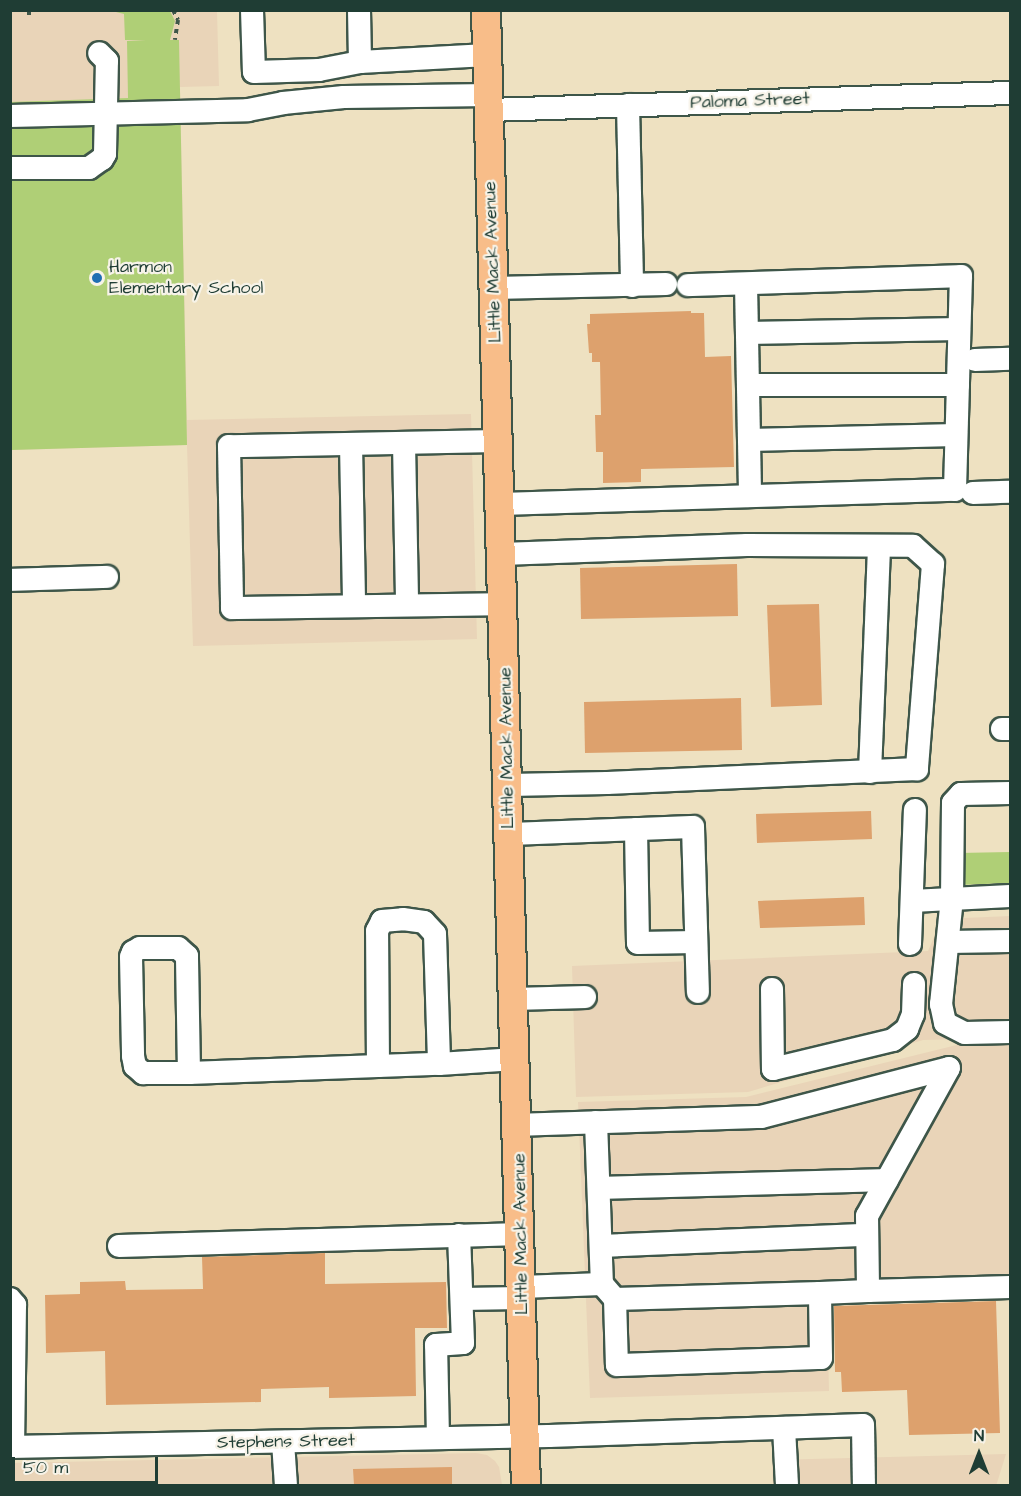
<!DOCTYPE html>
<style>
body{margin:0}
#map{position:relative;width:1021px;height:1496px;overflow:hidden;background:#eee1c1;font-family:"Architects Daughter",sans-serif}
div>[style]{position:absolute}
.built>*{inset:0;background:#e9d4b8}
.green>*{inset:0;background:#afcf76}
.building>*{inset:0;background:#dda16d}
.path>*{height:4px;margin-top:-2px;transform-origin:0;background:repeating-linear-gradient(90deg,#3e5649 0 4.5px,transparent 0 9px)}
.roads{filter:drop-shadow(2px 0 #3e5649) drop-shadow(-2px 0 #3e5649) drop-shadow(0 2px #3e5649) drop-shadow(0 -2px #3e5649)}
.minor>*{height:22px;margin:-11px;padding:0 11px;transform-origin:11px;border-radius:11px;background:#fff}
.major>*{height:28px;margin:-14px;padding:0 14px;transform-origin:14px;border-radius:14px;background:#f8bd89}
.dots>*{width:16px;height:16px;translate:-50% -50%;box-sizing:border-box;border:3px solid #f7f3e8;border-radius:50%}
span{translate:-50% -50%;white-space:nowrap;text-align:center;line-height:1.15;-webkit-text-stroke:4.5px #f7f3e8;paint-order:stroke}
.street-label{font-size:18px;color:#1f3d34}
.poi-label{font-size:18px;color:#1f3d34}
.left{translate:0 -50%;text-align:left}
.frame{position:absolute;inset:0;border:12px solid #1f3d34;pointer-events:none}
.north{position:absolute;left:949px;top:1424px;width:60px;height:60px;-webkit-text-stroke:4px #f7f3e8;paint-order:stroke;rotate:0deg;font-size:16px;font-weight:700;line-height:24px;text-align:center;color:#1f3d34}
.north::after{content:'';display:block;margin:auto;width:21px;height:27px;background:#1f3d34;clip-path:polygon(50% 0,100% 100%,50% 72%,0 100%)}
.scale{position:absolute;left:12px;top:1457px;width:146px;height:27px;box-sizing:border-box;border:3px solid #1f3d34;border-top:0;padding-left:8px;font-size:18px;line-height:21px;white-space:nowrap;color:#1f3d34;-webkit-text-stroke:4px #f7f3e8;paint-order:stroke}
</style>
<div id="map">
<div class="built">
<i style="clip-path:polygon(10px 11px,217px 11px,219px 86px,180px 87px,187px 420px,471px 414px,477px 639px,193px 646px,187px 445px,11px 450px)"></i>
<i style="clip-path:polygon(1010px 916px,1010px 1038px,923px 1040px,748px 1092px,576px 1097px,572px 966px,928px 951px,942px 919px)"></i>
<i style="clip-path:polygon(1010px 1040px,1010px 1296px,827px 1302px,829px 1391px,590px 1398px,578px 1102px,746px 1097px,973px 1041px)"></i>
<i style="clip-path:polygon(476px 1453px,487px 1455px,495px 1461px,499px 1467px,502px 1485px,11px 1486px,10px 1463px)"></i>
<i style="clip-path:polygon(1006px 1454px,996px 1486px,773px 1485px,772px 1460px)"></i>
</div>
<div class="green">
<i style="clip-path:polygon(112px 11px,170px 11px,175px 21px,170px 40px,179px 40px,187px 445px,11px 450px,10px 102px,128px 98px,127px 41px,146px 40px,125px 40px,124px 14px)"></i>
<i style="clip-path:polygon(1010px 852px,1010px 883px,959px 885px,958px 853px)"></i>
</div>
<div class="building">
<i style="clip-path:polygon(691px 311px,691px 313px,704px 313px,705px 357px,731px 356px,734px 467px,641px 469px,641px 482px,603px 483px,603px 452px,596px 452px,595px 415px,601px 415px,600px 362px,592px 362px,592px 353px,589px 353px,587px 324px,590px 324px,590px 314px)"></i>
<i style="clip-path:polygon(737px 564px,738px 616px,581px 619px,580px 568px)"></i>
<i style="clip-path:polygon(819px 604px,822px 705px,771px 707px,767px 605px)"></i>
<i style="clip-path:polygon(741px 698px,742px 750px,585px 753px,584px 702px)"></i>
<i style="clip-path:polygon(871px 811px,872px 839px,757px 843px,756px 814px)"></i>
<i style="clip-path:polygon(864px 897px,865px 925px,760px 928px,758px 901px)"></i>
<i style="clip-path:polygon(325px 1253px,325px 1284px,446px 1282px,447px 1328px,415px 1328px,416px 1396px,329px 1398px,329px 1387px,261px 1389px,261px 1402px,106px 1405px,105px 1351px,46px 1353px,45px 1295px,80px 1294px,80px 1282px,125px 1281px,126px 1290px,203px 1289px,202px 1257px)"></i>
<i style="clip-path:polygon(996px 1301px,1000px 1433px,909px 1435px,907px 1390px,842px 1392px,841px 1372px,835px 1372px,834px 1306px)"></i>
<i style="clip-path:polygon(452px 1467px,452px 1485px,354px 1485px,353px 1469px)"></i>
</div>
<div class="path">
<i style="left:29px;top:10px;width:5px;rotate:90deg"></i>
<i style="left:173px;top:10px;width:11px;rotate:63deg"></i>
<i style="left:178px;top:20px;width:20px;rotate:99deg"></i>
</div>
<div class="roads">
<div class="minor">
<i style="left:252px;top:10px;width:62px;rotate:88.2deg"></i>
<i style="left:254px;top:72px;width:65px;rotate:-1.8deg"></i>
<i style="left:319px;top:70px;width:42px;rotate:-11deg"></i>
<i style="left:360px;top:62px;width:127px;rotate:-3.2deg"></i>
<i style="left:359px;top:10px;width:52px;rotate:88.9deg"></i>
<i style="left:628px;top:105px;width:181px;rotate:88.7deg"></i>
<i style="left:489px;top:110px;width:521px;rotate:-1.87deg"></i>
<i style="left:10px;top:116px;width:238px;rotate:-1.4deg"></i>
<i style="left:248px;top:110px;width:36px;rotate:-11deg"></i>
<i style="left:283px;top:103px;width:61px;rotate:-5.6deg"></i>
<i style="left:344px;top:97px;width:145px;rotate:-0.8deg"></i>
<i style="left:10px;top:168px;width:79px"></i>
<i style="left:89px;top:168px;width:16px;rotate:-35deg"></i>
<i style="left:102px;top:159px;width:6px;rotate:-59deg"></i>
<i style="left:105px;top:154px;width:93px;rotate:-88.8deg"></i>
<i style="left:107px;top:61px;width:11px;rotate:-135deg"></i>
<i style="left:746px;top:284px;width:212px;rotate:88.9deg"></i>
<i style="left:494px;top:288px;width:172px;rotate:-1.3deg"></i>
<i style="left:747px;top:333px;width:212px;rotate:-1.1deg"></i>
<i style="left:975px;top:360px;width:35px;rotate:-2deg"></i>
<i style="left:748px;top:385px;width:210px"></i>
<i style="left:749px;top:440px;width:207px;rotate:-1.4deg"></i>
<i style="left:499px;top:441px;width:270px;rotate:178.9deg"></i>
<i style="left:229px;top:446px;width:162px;rotate:88.9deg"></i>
<i style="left:232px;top:608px;width:271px;rotate:-0.8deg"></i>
<i style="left:404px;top:443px;width:162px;rotate:88.9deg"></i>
<i style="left:351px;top:444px;width:162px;rotate:88.9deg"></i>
<i style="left:973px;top:493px;width:37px;rotate:-2deg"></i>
<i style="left:501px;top:504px;width:454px;rotate:-1.8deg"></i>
<i style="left:955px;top:490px;width:214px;rotate:-88.4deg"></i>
<i style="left:961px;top:276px;width:273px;rotate:178.1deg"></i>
<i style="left:502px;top:554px;width:245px;rotate:-2.1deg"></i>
<i style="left:747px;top:545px;width:166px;rotate:0.3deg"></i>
<i style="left:913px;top:546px;width:27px;rotate:42deg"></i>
<i style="left:933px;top:564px;width:206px;rotate:94.5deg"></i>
<i style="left:917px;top:769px;width:310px;rotate:177.4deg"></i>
<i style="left:607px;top:783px;width:98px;rotate:178.8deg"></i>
<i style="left:10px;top:580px;width:97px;rotate:-1.8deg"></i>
<i style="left:1002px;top:729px;width:8px"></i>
<i style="left:870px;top:772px;width:226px;rotate:-87.7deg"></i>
<i style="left:1010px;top:793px;width:49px;rotate:178.8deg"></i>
<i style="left:961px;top:794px;width:12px;rotate:132deg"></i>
<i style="left:953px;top:803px;width:95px;rotate:90.6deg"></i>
<i style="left:952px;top:898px;width:107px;rotate:95.9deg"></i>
<i style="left:941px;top:1004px;width:19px;rotate:78deg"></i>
<i style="left:945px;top:1023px;width:22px;rotate:27deg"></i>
<i style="left:965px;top:1033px;width:45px;rotate:-1.3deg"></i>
<i style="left:636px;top:829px;width:114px;rotate:89deg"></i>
<i style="left:638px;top:943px;width:58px;rotate:-1deg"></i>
<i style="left:509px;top:834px;width:184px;rotate:-2.2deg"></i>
<i style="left:693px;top:827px;width:165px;rotate:88.3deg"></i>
<i style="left:912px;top:901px;width:98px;rotate:-2.9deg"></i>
<i style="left:948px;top:942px;width:62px;rotate:-0.9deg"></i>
<i style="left:910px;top:944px;width:134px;rotate:-87.9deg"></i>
<i style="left:772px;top:989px;width:80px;rotate:89.3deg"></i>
<i style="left:773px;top:1069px;width:123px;rotate:-13.6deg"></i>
<i style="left:893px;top:1040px;width:18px;rotate:-38deg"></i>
<i style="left:907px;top:1029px;width:16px;rotate:-68deg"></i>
<i style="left:913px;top:1014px;width:30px;rotate:-88deg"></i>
<i style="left:515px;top:999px;width:70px;rotate:-1.6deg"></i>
<i style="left:378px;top:1066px;width:135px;rotate:-90.4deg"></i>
<i style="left:377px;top:931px;width:11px;rotate:-63deg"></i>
<i style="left:382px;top:921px;width:21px;rotate:-5deg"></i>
<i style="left:403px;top:919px;width:21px;rotate:8deg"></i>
<i style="left:424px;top:922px;width:16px;rotate:47deg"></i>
<i style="left:435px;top:934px;width:130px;rotate:88.2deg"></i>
<i style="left:189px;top:1073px;width:117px;rotate:-91deg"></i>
<i style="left:187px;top:956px;width:12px;rotate:-138deg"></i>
<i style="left:178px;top:948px;width:38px;rotate:180deg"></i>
<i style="left:140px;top:948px;width:8px;rotate:150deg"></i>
<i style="left:133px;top:952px;width:5px;rotate:112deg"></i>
<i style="left:131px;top:957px;width:99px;rotate:88.8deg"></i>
<i style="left:133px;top:1056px;width:10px;rotate:79deg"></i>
<i style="left:135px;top:1066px;width:11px;rotate:41deg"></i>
<i style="left:143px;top:1073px;width:46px"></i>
<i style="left:189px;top:1073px;width:250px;rotate:-2.1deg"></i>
<i style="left:439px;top:1064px;width:77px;rotate:-3.7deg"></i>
<i style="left:596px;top:1122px;width:162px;rotate:87.9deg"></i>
<i style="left:602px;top:1284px;width:20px;rotate:49deg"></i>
<i style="left:615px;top:1299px;width:66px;rotate:88.3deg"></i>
<i style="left:617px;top:1365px;width:204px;rotate:-2deg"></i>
<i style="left:821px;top:1358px;width:65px;rotate:-90.9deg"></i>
<i style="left:820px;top:1293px;width:48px;rotate:-2.4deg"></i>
<i style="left:518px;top:1125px;width:243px;rotate:-1.9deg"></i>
<i style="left:761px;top:1117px;width:194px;rotate:-14.6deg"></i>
<i style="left:949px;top:1068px;width:169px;rotate:119deg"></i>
<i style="left:867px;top:1216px;width:75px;rotate:89.2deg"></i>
<i style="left:868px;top:1291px;width:142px;rotate:-1.6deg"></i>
<i style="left:599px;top:1188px;width:288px;rotate:-1.6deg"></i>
<i style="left:119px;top:1246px;width:402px;rotate:-1.7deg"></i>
<i style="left:601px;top:1246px;width:266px;rotate:-2.4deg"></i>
<i style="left:521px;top:1287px;width:81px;rotate:-2.1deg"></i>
<i style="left:10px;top:1299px;width:8px;rotate:50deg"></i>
<i style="left:15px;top:1305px;width:142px;rotate:90.8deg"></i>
<i style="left:462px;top:1299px;width:59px;rotate:-1deg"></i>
<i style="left:615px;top:1299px;width:205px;rotate:-1.7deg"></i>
<i style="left:784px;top:1428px;width:58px;rotate:87deg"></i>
<i style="left:438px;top:1438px;width:93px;rotate:-91.2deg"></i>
<i style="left:436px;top:1345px;width:27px;rotate:-4deg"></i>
<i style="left:463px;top:1343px;width:108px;rotate:-92.1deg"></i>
<i style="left:283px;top:1442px;width:44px;rotate:86.1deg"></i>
<i style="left:10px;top:1447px;width:539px;rotate:-1.17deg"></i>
<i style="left:549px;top:1436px;width:314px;rotate:-2deg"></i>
<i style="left:863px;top:1425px;width:61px;rotate:89.1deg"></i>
</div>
<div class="major">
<i style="left:486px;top:10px;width:1477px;rotate:88.45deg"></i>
</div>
</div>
<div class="dots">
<i style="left:97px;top:278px;background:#1f6fb2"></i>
</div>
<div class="street-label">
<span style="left:750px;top:101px;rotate:-2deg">Paloma Street</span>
<span style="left:493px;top:262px;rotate:-92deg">Little Mack Avenue</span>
<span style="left:507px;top:748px;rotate:-91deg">Little Mack Avenue</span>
<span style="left:521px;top:1234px;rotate:-91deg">Little Mack Avenue</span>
<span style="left:286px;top:1442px;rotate:-1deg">Stephens Street</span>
</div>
<div class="poi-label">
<span class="left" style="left:109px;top:278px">Harmon<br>Elementary School</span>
</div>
<div class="frame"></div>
<div class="north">N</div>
<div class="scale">50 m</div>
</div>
